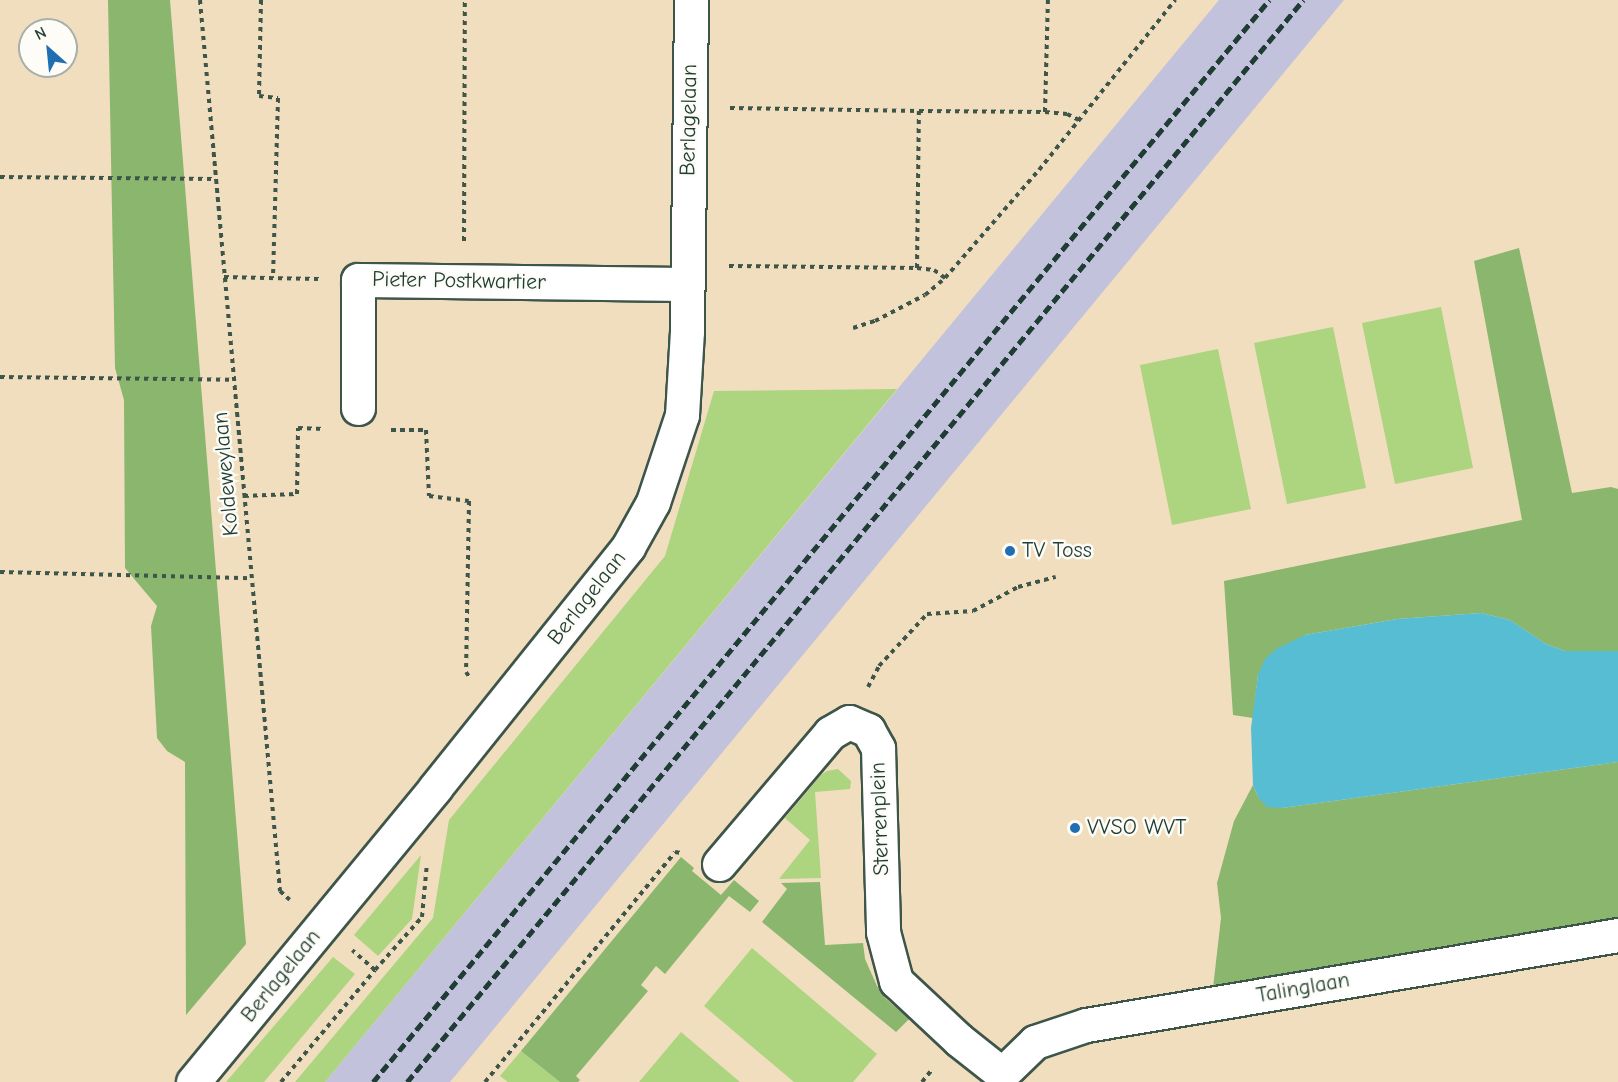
<!DOCTYPE html>
<style>
body{margin:0}
#map{position:relative;width:1618px;height:1082px;overflow:hidden;background:#f0debf;font-family:"Comic Neue",sans-serif}
div>[style]{position:absolute}
.industrial>*{inset:0;background:#c2c2dc}
.green>*{inset:0;background:#add47f}
.forest>*{inset:0;background:#8ab66e}
.water>*{inset:0;background:#56bdd3}
.path>*{height:4px;margin-top:-2px;transform-origin:0;background:repeating-linear-gradient(90deg,#3e5549 0 4.5px,transparent 0 9px)}
.roads{filter:drop-shadow(2px 0 #3e5549) drop-shadow(-2px 0 #3e5549) drop-shadow(0 2px #3e5549) drop-shadow(0 -2px #3e5549)}
.minor>*{height:33px;margin:-16.5px;padding:0 16.5px;transform-origin:16.5px;border-radius:16.5px;background:#fff}
.rail>*{height:4.5px;margin-top:-2.25px;transform-origin:0;background:repeating-linear-gradient(90deg,#1f3d34 0 9px,transparent 0 13.5px)}
.dots>*{width:16px;height:16px;translate:-50% -50%;box-sizing:border-box;border:3px solid #fdfcf7;border-radius:50%}
span{translate:-50% -50%;white-space:nowrap;text-align:center;line-height:1.15;-webkit-text-stroke:5px #fdfcf7;paint-order:stroke}
.street-label{font-size:22px;color:#1f3d34}
.poi-label{font-size:22px;color:#1f3d34}
.left{translate:0 -50%;text-align:left}
.north{position:absolute;left:18px;top:18px;width:60px;height:60px;box-sizing:border-box;background:#fdfcf7;border:2px solid #a4b0a9;border-radius:50%;rotate:333deg;font-size:16px;font-weight:700;line-height:24px;text-align:center;color:#1f3d34}
.north::after{content:'';display:block;margin:auto;width:21px;height:27px;background:#1f6fb2;clip-path:polygon(50% 0,100% 100%,50% 72%,0 100%)}
</style>
<div id="map">
<div class="industrial">
<i style="clip-path:polygon(1219px 0,1344px 0,450px 1082px,325px 1082px)"></i>
</div>
<div class="green">
<i style="clip-path:polygon(1441px 307px,1473px 468px,1395px 484px,1362px 323px)"></i>
<i style="clip-path:polygon(1333px 327px,1366px 488px,1287px 504px,1254px 343px)"></i>
<i style="clip-path:polygon(1218px 349px,1251px 509px,1172px 525px,1140px 365px)"></i>
<i style="clip-path:polygon(897px 389px,325px 1082px,295px 1082px,433px 918px,449px 820px,665px 556px,714px 391px)"></i>
<i style="clip-path:polygon(838px 769px,851px 781px,850px 789px,815px 792px,821px 878px,779px 879px,810px 840px,785px 818px,821px 775px,827px 771px)"></i>
<i style="clip-path:polygon(421px 855px,412px 919px,378px 956px,354px 935px)"></i>
<i style="clip-path:polygon(752px 948px,877px 1054px,853px 1082px,794px 1082px,704px 1006px)"></i>
<i style="clip-path:polygon(333px 957px,355px 974px,264px 1082px,226px 1082px)"></i>
<i style="clip-path:polygon(681px 1032px,740px 1082px,639px 1082px)"></i>
<i style="clip-path:polygon(521px 1051px,560px 1082px,508px 1082px,500px 1076px)"></i>
</div>
<div class="forest">
<i style="clip-path:polygon(108px 0,170px 0,246px 944px,186px 1015px,185px 762px,167px 751px,157px 738px,151px 626px,157px 606px,125px 568px,124px 400px,115px 368px)"></i>
<i style="clip-path:polygon(1519px 248px,1572px 493px,1611px 487px,1618px 489px,1618px 651px,1565px 651px,1546px 644px,1510px 620px,1481px 613px,1397px 619px,1305px 635px,1258px 675px,1253px 718px,1233px 715px,1224px 581px,1522px 520px,1474px 261px)"></i>
<i style="clip-path:polygon(1618px 762px,1618px 924px,1213px 988px,1221px 918px,1217px 883px,1234px 821px,1253px 785px,1258px 797px,1282px 808px)"></i>
<i style="clip-path:polygon(681px 857px,694px 868px,692px 871px,721px 895px,734px 880px,759px 901px,750px 912px,729px 896px,665px 974px,656px 966px,641px 985px,648px 991px,576px 1076px,580px 1080px,578px 1082px,560px 1082px,521px 1051px)"></i>
<i style="clip-path:polygon(820px 882px,825px 945px,863px 943px,865px 959px,877px 986px,885px 998px,909px 1019px,896px 1032px,762px 922px,787px 889px,781px 883px)"></i>
</div>
<div class="water">
<i style="clip-path:polygon(1481px 613px,1510px 620px,1546px 644px,1565px 651px,1618px 651px,1618px 762px,1282px 808px,1267px 807px,1258px 797px,1253px 785px,1251px 728px,1258px 675px,1265px 659px,1276px 649px,1305px 635px,1397px 619px)"></i>
</div>
<div class="path">
<i style="left:200px;top:0;width:895px;rotate:84.87deg"></i>
<i style="left:280px;top:891px;width:13px;rotate:42deg"></i>
<i style="left:261px;top:0;width:96px;rotate:91.2deg"></i>
<i style="left:259px;top:96px;width:19px;rotate:6deg"></i>
<i style="left:278px;top:98px;width:180px;rotate:91.6deg"></i>
<i style="left:730px;top:108px;width:189px;rotate:0.9deg"></i>
<i style="left:1045px;top:112px;width:22px;rotate:5deg"></i>
<i style="left:1067px;top:114px;width:13px;rotate:27deg"></i>
<i style="left:0;top:177px;width:215px;rotate:0.5deg"></i>
<i style="left:464px;top:241px;width:241px;rotate:-89.8deg"></i>
<i style="left:729px;top:266px;width:188px;rotate:0.6deg"></i>
<i style="left:917px;top:268px;width:157px;rotate:-89.3deg"></i>
<i style="left:919px;top:111px;width:126px;rotate:0.5deg"></i>
<i style="left:1045px;top:112px;width:112px;rotate:-88.5deg"></i>
<i style="left:917px;top:268px;width:17px;rotate:7deg"></i>
<i style="left:934px;top:270px;width:14px;rotate:36deg"></i>
<i style="left:224px;top:277px;width:95px;rotate:1.2deg"></i>
<i style="left:853px;top:328px;width:23px;rotate:-18deg"></i>
<i style="left:875px;top:321px;width:56px;rotate:-27.5deg"></i>
<i style="left:925px;top:295px;width:26px;rotate:-40deg"></i>
<i style="left:945px;top:278px;width:143px;rotate:-49deg"></i>
<i style="left:1039px;top:170px;width:218px;rotate:-51.3deg"></i>
<i style="left:0;top:377px;width:234px;rotate:0.7deg"></i>
<i style="left:391px;top:430px;width:35px"></i>
<i style="left:426px;top:430px;width:66px;rotate:87.4deg"></i>
<i style="left:429px;top:496px;width:40px;rotate:7.1deg"></i>
<i style="left:469px;top:501px;width:171px;rotate:91deg"></i>
<i style="left:466px;top:672px;width:7px;rotate:56deg"></i>
<i style="left:244px;top:496px;width:53px;rotate:-2.2deg"></i>
<i style="left:297px;top:494px;width:66px;rotate:-89.1deg"></i>
<i style="left:298px;top:428px;width:26px;rotate:2deg"></i>
<i style="left:0;top:572px;width:252px;rotate:1.4deg"></i>
<i style="left:868px;top:687px;width:24px;rotate:-62deg"></i>
<i style="left:879px;top:666px;width:71px;rotate:-47.3deg"></i>
<i style="left:927px;top:614px;width:46px;rotate:-3.7deg"></i>
<i style="left:973px;top:611px;width:51px;rotate:-28.1deg"></i>
<i style="left:1018px;top:587px;width:39px;rotate:-15deg"></i>
<i style="left:375px;top:970px;width:71px;rotate:-48.4deg"></i>
<i style="left:422px;top:917px;width:54px;rotate:-84.7deg"></i>
<i style="left:281px;top:1082px;width:146px;rotate:-50deg"></i>
<i style="left:375px;top:970px;width:30px;rotate:-139deg"></i>
<i style="left:485px;top:1082px;width:298px;rotate:-50.4deg"></i>
<i style="left:675px;top:852px;width:6px;rotate:9deg"></i>
<i style="left:922px;top:1082px;width:14px;rotate:-51deg"></i>
</div>
<div class="roads">
<div class="minor">
<i style="left:358px;top:408px;width:128px;rotate:-90deg"></i>
<i style="left:358px;top:280px;width:329px;rotate:0.7deg"></i>
<i style="left:719px;top:864px;width:172px;rotate:-49.7deg"></i>
<i style="left:830px;top:733px;width:22px;rotate:-30deg"></i>
<i style="left:849px;top:722px;width:21px;rotate:23deg"></i>
<i style="left:868px;top:730px;width:21px;rotate:61deg"></i>
<i style="left:878px;top:748px;width:184px;rotate:88.4deg"></i>
<i style="left:883px;top:932px;width:51px;rotate:75.1deg"></i>
<i style="left:896px;top:981px;width:86px;rotate:43.1deg"></i>
<i style="left:959px;top:1040px;width:55px;rotate:38.3deg"></i>
<i style="left:1002px;top:1074px;width:46px;rotate:-44.1deg"></i>
<i style="left:1035px;top:1042px;width:54px;rotate:-18.4deg"></i>
<i style="left:1086px;top:1025px;width:540px;rotate:-9.6deg"></i>
<i style="left:193px;top:1082px;width:381px;rotate:-50.5deg"></i>
<i style="left:435px;top:788px;width:309px;rotate:-51.3deg"></i>
<i style="left:628px;top:547px;width:51px;rotate:-60.9deg"></i>
<i style="left:653px;top:502px;width:92px;rotate:-71.6deg"></i>
<i style="left:682px;top:415px;width:84px;rotate:-86.6deg"></i>
<i style="left:687px;top:331px;width:331px;rotate:-89.3deg"></i>
</div>
</div>
<div class="rail">
<i style="left:373px;top:1082px;width:1405px;rotate:-50.37deg"></i>
<i style="left:407px;top:1082px;width:1405px;rotate:-50.37deg"></i>
</div>
<div class="dots">
<i style="left:1010px;top:551px;background:#1f6fb2"></i>
<i style="left:1075px;top:828px;background:#1f6fb2"></i>
</div>
<div class="street-label">
<span style="left:689px;top:120px;rotate:-89deg">Berlagelaan</span>
<span style="left:459px;top:281px;rotate:1deg">Pieter Postkwartier</span>
<span style="left:226px;top:474px;rotate:-95deg">Koldeweylaan</span>
<span style="left:587px;top:598px;rotate:-52deg">Berlagelaan</span>
<span style="left:880px;top:819px;rotate:-92deg">Sterrenplein</span>
<span style="left:281px;top:976px;rotate:-51deg">Berlagelaan</span>
<span style="left:1303px;top:988px;rotate:-10deg">Talinglaan</span>
</div>
<div class="poi-label">
<span class="left" style="left:1022px;top:551px">TV Toss</span>
<span class="left" style="left:1087px;top:828px">VVSO WVT</span>
</div>
<div class="north">N</div>
</div>
